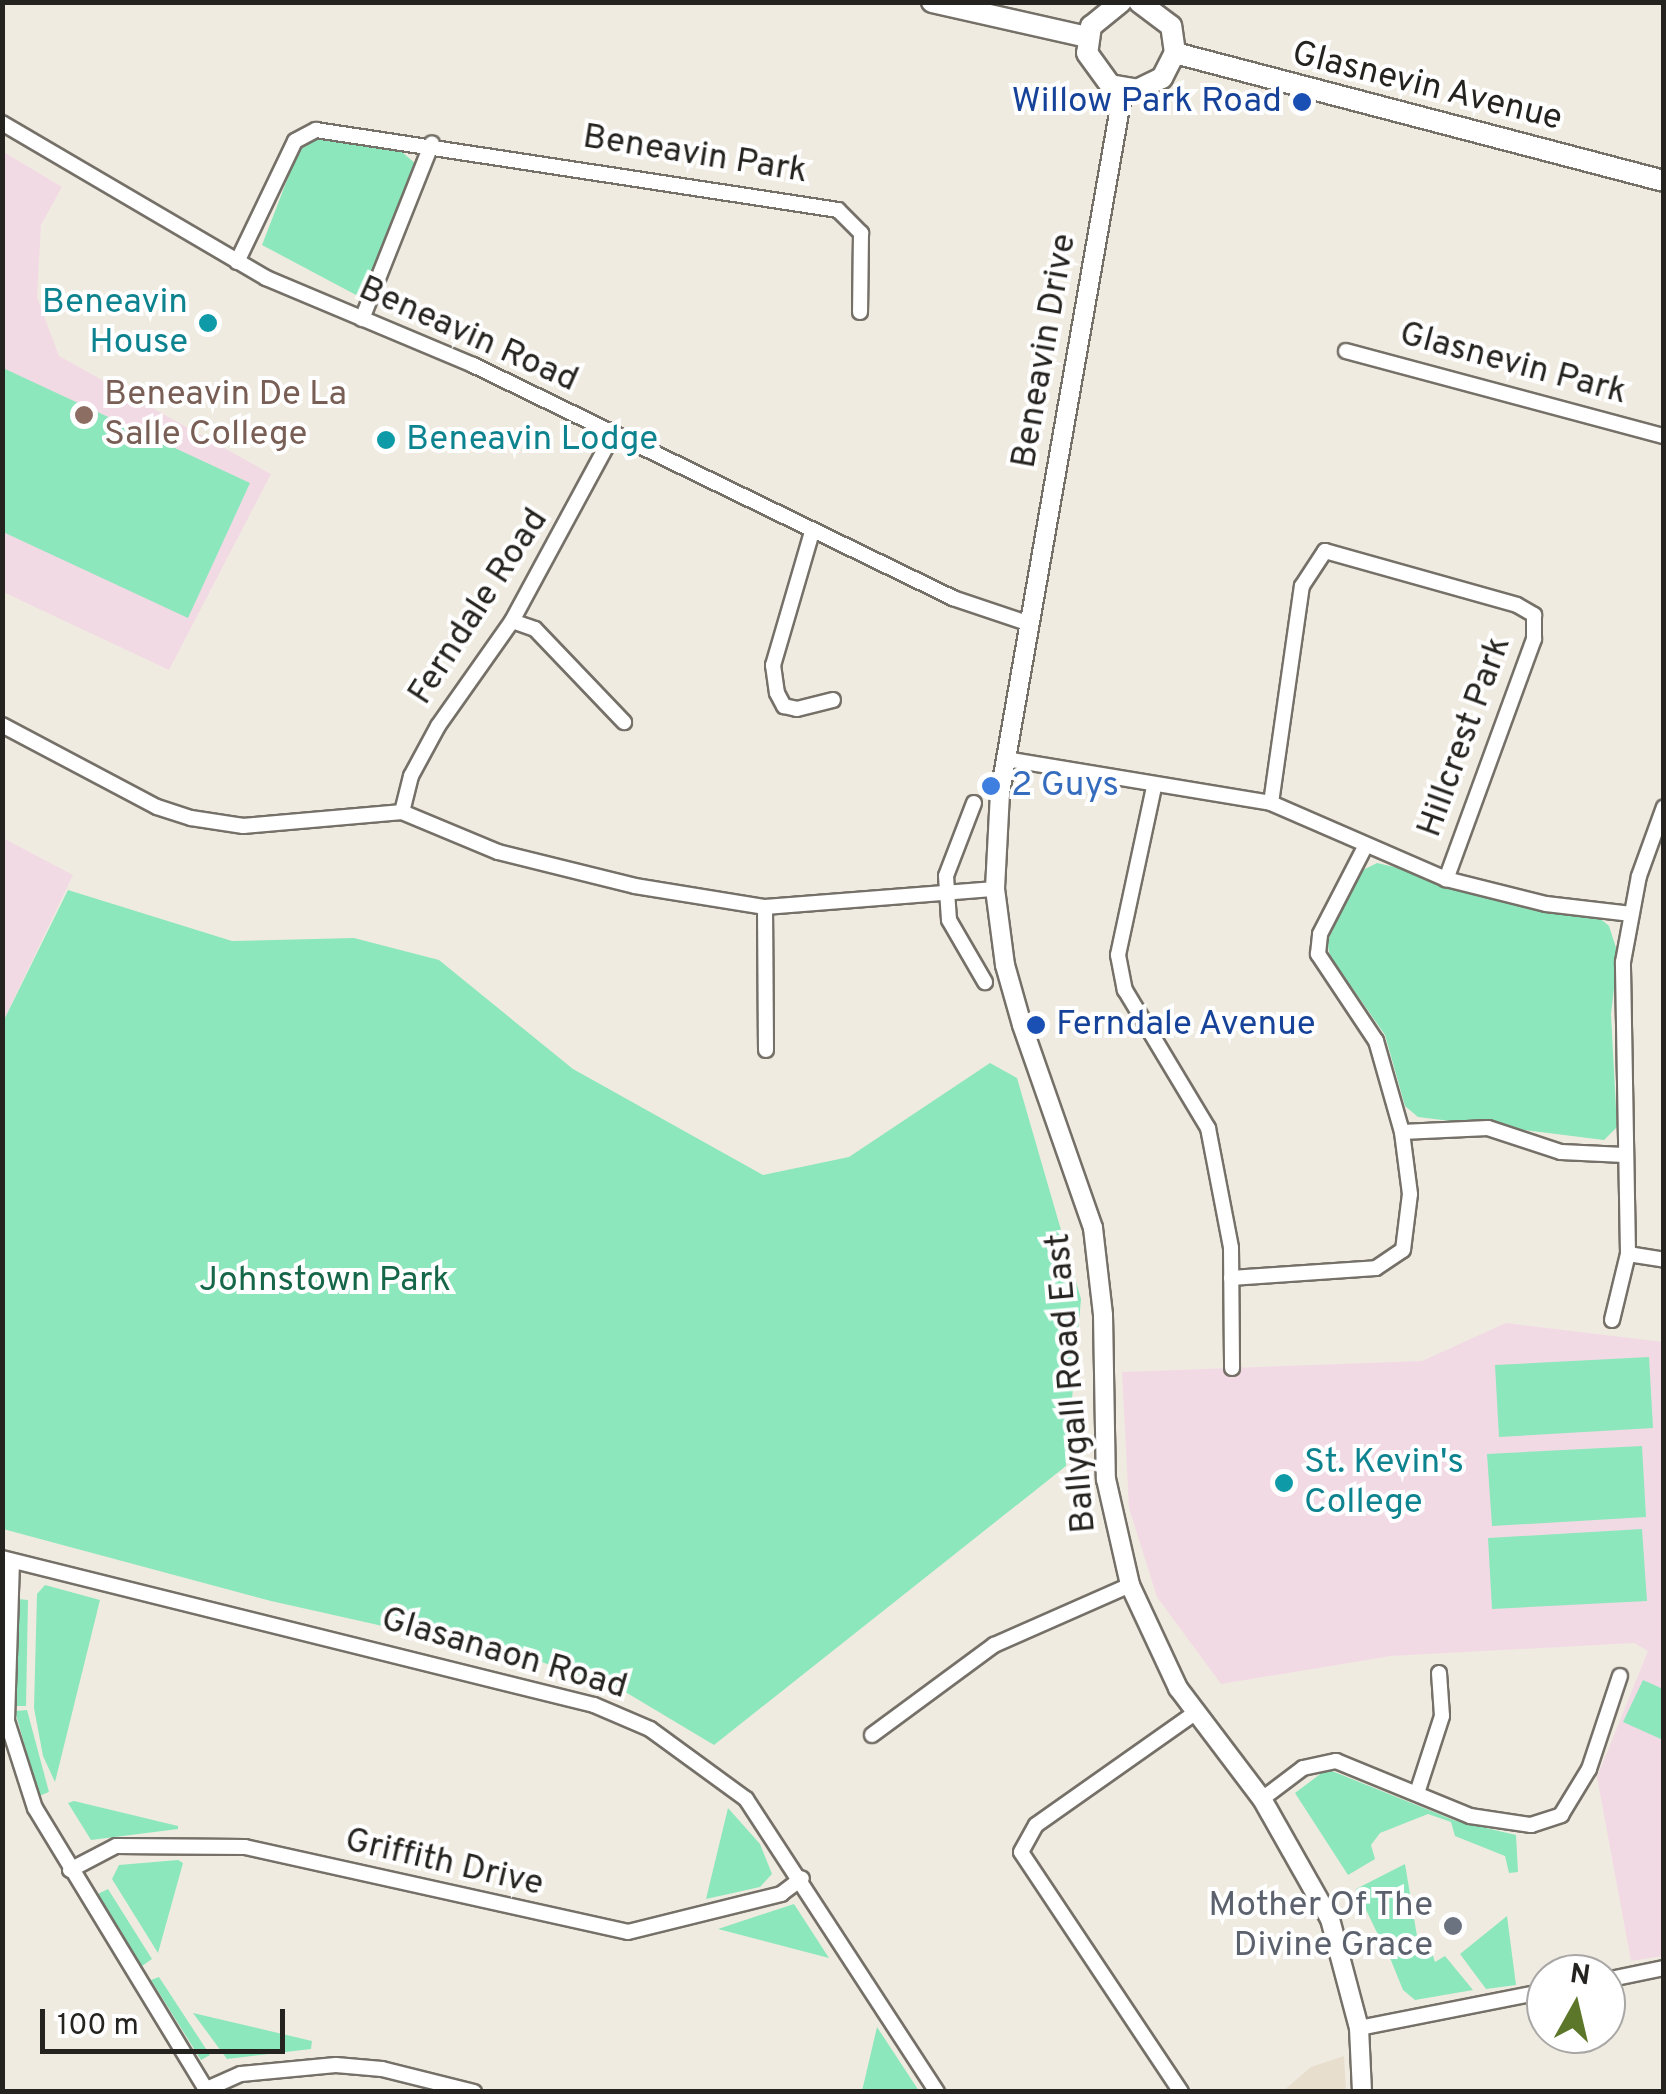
<!DOCTYPE html>
<style>
body{margin:0}
#map{position:relative;width:1666px;height:2094px;overflow:hidden;background:#f0ebe1;font-family:Overpass,sans-serif}
div>[style]{position:absolute}
.built>*{inset:0;background:#e7decd}
.education>*{inset:0;background:#f2dae5}
.green>*{inset:0;background:#8ce7bc}
.roads{filter:drop-shadow(2px 0 #757068) drop-shadow(-2px 0 #757068) drop-shadow(0 2px #757068) drop-shadow(0 -2px #757068)}
.minor>*{height:14px;margin:-7px;padding:0 7px;transform-origin:7px;border-radius:7px;background:#fff}
.tertiary>*{height:18px;margin:-9px;padding:0 9px;transform-origin:9px;border-radius:9px;background:#fff}
.secondary>*{height:20px;margin:-10px;padding:0 10px;transform-origin:10px;border-radius:10px;background:#fff}
.dots>*{width:28px;height:28px;translate:-50% -50%;box-sizing:border-box;border:5px solid #fff;border-radius:50%}
span{translate:-50% -50%;white-space:nowrap;text-align:center;line-height:1.15;-webkit-text-stroke:8px #fff;paint-order:stroke}
.street-label{font-size:35px;color:#25231f}
.transit-label{font-size:35px;color:#164399}
.right{translate:-100% -50%;text-align:right}
.left{translate:0 -50%;text-align:left}
.culture-label{font-size:35px;color:#0d838f}
.education-label{font-size:35px;color:#785e54}
.shop-label{font-size:35px;color:#366cbe}
.park-label{font-size:35px;color:#166749}
.worship-label{font-size:35px;color:#5b616d}
.frame{position:absolute;inset:0;border:5px solid #25231f;pointer-events:none}
.north{position:absolute;left:1526px;top:1954px;width:100px;height:100px;box-sizing:border-box;background:#fff;border:2px solid #a8a7a5;border-radius:50%;rotate:8deg;font-size:28px;font-weight:700;line-height:40px;text-align:center;color:#25231f}
.north::after{content:'';display:block;margin:auto;width:35px;height:45px;background:#5c772a;clip-path:polygon(50% 0,100% 100%,50% 72%,0 100%)}
.scale{position:absolute;left:40px;top:2009px;width:245px;height:45px;box-sizing:border-box;border:5px solid #25231f;border-top:0;padding-left:12px;font-size:30px;line-height:35px;white-space:nowrap;color:#25231f;-webkit-text-stroke:8px #fff;paint-order:stroke}
</style>
<div id="map">
<div class="built">
<i style="clip-path:polygon(1344px 2056px,1346px 2091px,1283px 2091px,1311px 2067px)"></i>
</div>
<div class="education">
<i style="clip-path:polygon(2px 151px,62px 187px,41px 225px,37px 297px,59px 356px,271px 474px,169px 670px,3px 592px)"></i>
<i style="clip-path:polygon(3px 838px,73px 875px,3px 1022px)"></i>
<i style="clip-path:polygon(1506px 1323px,1663px 1342px,1663px 1956px,1631px 1961px,1597px 1777px,1648px 1651px,1634px 1643px,1391px 1656px,1221px 1684px,1157px 1597px,1129px 1508px,1122px 1372px,1422px 1361px)"></i>
</div>
<div class="green">
<i style="clip-path:polygon(320px 136px,396px 147px,416px 164px,380px 259px,358px 296px,262px 245px,301px 144px)"></i>
<i style="clip-path:polygon(3px 368px,250px 483px,188px 618px,3px 532px)"></i>
<i style="clip-path:polygon(1377px 863px,1596px 915px,1609px 926px,1618px 954px,1611px 1014px,1617px 1127px,1604px 1140px,1418px 1117px,1405px 1106px,1385px 1035px,1330px 956px,1327px 942px,1361px 871px)"></i>
<i style="clip-path:polygon(68px 890px,232px 941px,354px 938px,439px 960px,573px 1069px,763px 1175px,849px 1157px,990px 1063px,1017px 1078px,1081px 1299px,1066px 1466px,714px 1745px,627px 1693px,539px 1661px,271px 1601px,3px 1529px,3px 1022px)"></i>
<i style="clip-path:polygon(1649px 1357px,1653px 1428px,1499px 1437px,1495px 1365px)"></i>
<i style="clip-path:polygon(1642px 1446px,1646px 1517px,1492px 1526px,1487px 1454px)"></i>
<i style="clip-path:polygon(1642px 1529px,1647px 1601px,1492px 1609px,1488px 1538px)"></i>
<i style="clip-path:polygon(45px 1585px,100px 1600px,55px 1782px,43px 1756px,34px 1708px,37px 1594px)"></i>
<i style="clip-path:polygon(18px 1599px,28px 1600px,26px 1706px,16px 1706px)"></i>
<i style="clip-path:polygon(1643px 1680px,1663px 1689px,1663px 1740px,1623px 1722px)"></i>
<i style="clip-path:polygon(27px 1710px,49px 1792px,39px 1796px,15px 1711px)"></i>
<i style="clip-path:polygon(1327px 1769px,1456px 1821px,1516px 1835px,1518px 1872px,1509px 1873px,1505px 1856px,1455px 1836px,1451px 1822px,1428px 1814px,1380px 1833px,1371px 1845px,1375px 1859px,1348px 1875px,1295px 1793px)"></i>
<i style="clip-path:polygon(74px 1801px,178px 1826px,178px 1829px,91px 1840px,68px 1803px)"></i>
<i style="clip-path:polygon(728px 1808px,760px 1844px,772px 1874px,760px 1887px,706px 1899px)"></i>
<i style="clip-path:polygon(178px 1860px,183px 1863px,158px 1953px,112px 1879px,119px 1865px)"></i>
<i style="clip-path:polygon(1405px 1864px,1417px 1936px,1382px 1943px,1356px 1889px)"></i>
<i style="clip-path:polygon(108px 1889px,152px 1959px,142px 1966px,98px 1894px)"></i>
<i style="clip-path:polygon(794px 1904px,829px 1958px,718px 1929px)"></i>
<i style="clip-path:polygon(1507px 1916px,1516px 1985px,1486px 1989px,1460px 1954px)"></i>
<i style="clip-path:polygon(1406px 1946px,1430px 1947px,1435px 1962px,1445px 1956px,1473px 1990px,1415px 2000px,1403px 1990px,1388px 1953px)"></i>
<i style="clip-path:polygon(159px 1977px,210px 2055px,201px 2060px,151px 1980px)"></i>
<i style="clip-path:polygon(193px 2013px,312px 2041px,311px 2049px,227px 2059px)"></i>
<i style="clip-path:polygon(877px 2027px,919px 2091px,862px 2091px)"></i>
</div>
<div class="roads">
<div class="minor">
<i style="left:2px;top:123px;width:306px;rotate:30.4deg"></i>
<i style="left:266px;top:278px;width:225px;rotate:22.8deg"></i>
<i style="left:473px;top:365px;width:534px;rotate:25.89deg"></i>
<i style="left:953px;top:598px;width:81px;rotate:18.7deg"></i>
<i style="left:237px;top:262px;width:134px;rotate:-64.4deg"></i>
<i style="left:295px;top:141px;width:24px;rotate:-28deg"></i>
<i style="left:316px;top:130px;width:528px;rotate:8.71deg"></i>
<i style="left:838px;top:210px;width:33px;rotate:45deg"></i>
<i style="left:861px;top:233px;width:79px;rotate:90.7deg"></i>
<i style="left:362px;top:319px;width:189px;rotate:-68.3deg"></i>
<i style="left:1346px;top:351px;width:329px;rotate:15deg"></i>
<i style="left:812px;top:532px;width:139px;rotate:106.3deg"></i>
<i style="left:773px;top:665px;width:28px;rotate:82deg"></i>
<i style="left:777px;top:693px;width:15px;rotate:62deg"></i>
<i style="left:784px;top:706px;width:13px;rotate:13deg"></i>
<i style="left:797px;top:709px;width:37px;rotate:-14deg"></i>
<i style="left:512px;top:621px;width:24px;rotate:19deg"></i>
<i style="left:535px;top:629px;width:129px;rotate:46.3deg"></i>
<i style="left:2px;top:725px;width:175px;rotate:27.9deg"></i>
<i style="left:157px;top:807px;width:36px;rotate:18deg"></i>
<i style="left:191px;top:818px;width:53px;rotate:8.7deg"></i>
<i style="left:243px;top:826px;width:160px;rotate:-5deg"></i>
<i style="left:402px;top:812px;width:104px;rotate:22.6deg"></i>
<i style="left:498px;top:852px;width:141px;rotate:13.9deg"></i>
<i style="left:635px;top:886px;width:132px;rotate:9.2deg"></i>
<i style="left:765px;top:907px;width:231px;rotate:-4.5deg"></i>
<i style="left:1006px;top:759px;width:269px;rotate:9.4deg"></i>
<i style="left:1271px;top:803px;width:191px;rotate:23.5deg"></i>
<i style="left:1446px;top:879px;width:103px;rotate:14deg"></i>
<i style="left:1546px;top:904px;width:86px;rotate:6.7deg"></i>
<i style="left:1154px;top:787px;width:172px;rotate:102.1deg"></i>
<i style="left:1118px;top:955px;width:36px;rotate:79deg"></i>
<i style="left:1125px;top:990px;width:161px;rotate:59deg"></i>
<i style="left:1208px;top:1128px;width:122px;rotate:79.1deg"></i>
<i style="left:1231px;top:1248px;width:120px;rotate:89.5deg"></i>
<i style="left:974px;top:803px;width:78px;rotate:111deg"></i>
<i style="left:946px;top:876px;width:44px;rotate:86.1deg"></i>
<i style="left:949px;top:920px;width:72px;rotate:59.9deg"></i>
<i style="left:1271px;top:803px;width:219px;rotate:-81.9deg"></i>
<i style="left:1302px;top:586px;width:42px;rotate:-56.7deg"></i>
<i style="left:1325px;top:551px;width:199px;rotate:15.7deg"></i>
<i style="left:1517px;top:605px;width:20px;rotate:30deg"></i>
<i style="left:1534px;top:615px;width:24px;rotate:90deg"></i>
<i style="left:1534px;top:639px;width:256px;rotate:110.1deg"></i>
<i style="left:402px;top:812px;width:37px;rotate:-76deg"></i>
<i style="left:411px;top:776px;width:57px;rotate:-61.6deg"></i>
<i style="left:438px;top:726px;width:128px;rotate:-54.8deg"></i>
<i style="left:512px;top:621px;width:210px;rotate:-61.6deg"></i>
<i style="left:765px;top:907px;width:143px;rotate:89.6deg"></i>
<i style="left:1402px;top:1132px;width:86px;rotate:-2.7deg"></i>
<i style="left:1488px;top:1128px;width:77px;rotate:18.2deg"></i>
<i style="left:1561px;top:1152px;width:63px;rotate:2.7deg"></i>
<i style="left:1628px;top:1254px;width:36px;rotate:9deg"></i>
<i style="left:1231px;top:1278px;width:145px;rotate:-3.9deg"></i>
<i style="left:1376px;top:1268px;width:32px;rotate:-34deg"></i>
<i style="left:1403px;top:1250px;width:56px;rotate:-82.9deg"></i>
<i style="left:1410px;top:1194px;width:63px;rotate:-97.4deg"></i>
<i style="left:1402px;top:1132px;width:95px;rotate:-105.9deg"></i>
<i style="left:1376px;top:1041px;width:105px;rotate:-123.7deg"></i>
<i style="left:1318px;top:954px;width:20px;rotate:-84deg"></i>
<i style="left:1320px;top:934px;width:100px;rotate:-62.7deg"></i>
<i style="left:1612px;top:1320px;width:68px;rotate:-76.4deg"></i>
<i style="left:1628px;top:1254px;width:292px;rotate:-91deg"></i>
<i style="left:1623px;top:962px;width:87px;rotate:-79.5deg"></i>
<i style="left:1639px;top:876px;width:73px;rotate:-70.1deg"></i>
<i style="left:2px;top:1558px;width:610px;rotate:13.95deg"></i>
<i style="left:594px;top:1705px;width:61px;rotate:23.2deg"></i>
<i style="left:650px;top:1729px;width:119px;rotate:36.1deg"></i>
<i style="left:746px;top:1799px;width:350px;rotate:56.9deg"></i>
<i style="left:12px;top:1561px;width:160px;rotate:91.8deg"></i>
<i style="left:7px;top:1721px;width:91px;rotate:72.2deg"></i>
<i style="left:35px;top:1808px;width:333px;rotate:58.7deg"></i>
<i style="left:872px;top:1735px;width:152px;rotate:-36.4deg"></i>
<i style="left:994px;top:1645px;width:149px;rotate:-23.8deg"></i>
<i style="left:1417px;top:1793px;width:81px;rotate:-72deg"></i>
<i style="left:1442px;top:1716px;width:43px;rotate:-94deg"></i>
<i style="left:1262px;top:1799px;width:51px;rotate:-37.1deg"></i>
<i style="left:1303px;top:1768px;width:34px;rotate:-12deg"></i>
<i style="left:1336px;top:1761px;width:145px;rotate:22.3deg"></i>
<i style="left:1470px;top:1816px;width:62px;rotate:8.4deg"></i>
<i style="left:1531px;top:1825px;width:32px;rotate:-18deg"></i>
<i style="left:1561px;top:1815px;width:54px;rotate:-58.7deg"></i>
<i style="left:1589px;top:1769px;width:98px;rotate:-71.6deg"></i>
<i style="left:70px;top:1870px;width:52px;rotate:-27.6deg"></i>
<i style="left:116px;top:1846px;width:129px;rotate:0.4deg"></i>
<i style="left:245px;top:1847px;width:392px;rotate:12.5deg"></i>
<i style="left:628px;top:1932px;width:158px;rotate:-13.9deg"></i>
<i style="left:781px;top:1894px;width:26px;rotate:-37deg"></i>
<i style="left:1606px;top:1980px;width:59px;rotate:-11.7deg"></i>
<i style="left:1359px;top:2028px;width:191px;rotate:-11.2deg"></i>
<i style="left:207px;top:2089px;width:37px;rotate:-24deg"></i>
<i style="left:241px;top:2074px;width:95px;rotate:-5.4deg"></i>
<i style="left:336px;top:2065px;width:46px;rotate:5deg"></i>
<i style="left:382px;top:2069px;width:95px;rotate:14deg"></i>
<i style="left:1181px;top:2092px;width:288px;rotate:-123.7deg"></i>
<i style="left:1021px;top:1852px;width:31px;rotate:-61deg"></i>
<i style="left:1036px;top:1825px;width:194px;rotate:-35.2deg"></i>
</div>
<div class="tertiary">
<i style="left:1123px;top:90px;width:714px;rotate:99.92deg"></i>
<i style="left:1000px;top:793px;width:96px;rotate:93deg"></i>
<i style="left:995px;top:889px;width:77px;rotate:82.5deg"></i>
<i style="left:1005px;top:965px;width:62px;rotate:74.2deg"></i>
<i style="left:1022px;top:1025px;width:215px;rotate:70.7deg"></i>
<i style="left:1093px;top:1228px;width:88px;rotate:83.4deg"></i>
<i style="left:1103px;top:1315px;width:164px;rotate:89deg"></i>
<i style="left:1106px;top:1479px;width:109px;rotate:77.2deg"></i>
<i style="left:1130px;top:1585px;width:114px;rotate:65deg"></i>
<i style="left:1178px;top:1688px;width:139px;rotate:52.9deg"></i>
<i style="left:1262px;top:1799px;width:138px;rotate:60.5deg"></i>
<i style="left:1330px;top:1919px;width:113px;rotate:75.1deg"></i>
<i style="left:1359px;top:2028px;width:64px;rotate:87.3deg"></i>
</div>
<div class="secondary">
<i style="left:932px;top:2px;width:159px;rotate:12.7deg"></i>
<i style="left:1121px;top:2px;width:38px;rotate:141deg"></i>
<i style="left:1091px;top:26px;width:27px;rotate:98deg"></i>
<i style="left:1087px;top:53px;width:39px;rotate:54deg"></i>
<i style="left:1110px;top:85px;width:27px;rotate:10deg"></i>
<i style="left:1137px;top:90px;width:28px;rotate:-26deg"></i>
<i style="left:1162px;top:78px;width:28px;rotate:-63deg"></i>
<i style="left:1175px;top:53px;width:27px;rotate:-98deg"></i>
<i style="left:1171px;top:26px;width:40px;rotate:-143deg"></i>
<i style="left:1175px;top:53px;width:505px;rotate:14.67deg"></i>
</div>
</div>
<div class="dots">
<i style="left:1302px;top:102px;background:#1a4fb4"></i>
<i style="left:208px;top:323px;background:#0f9aa8"></i>
<i style="left:84px;top:415px;background:#8d6e63"></i>
<i style="left:386px;top:440px;background:#0f9aa8"></i>
<i style="left:991px;top:786px;background:#3f7fe0"></i>
<i style="left:1036px;top:1025px;background:#1a4fb4"></i>
<i style="left:1284px;top:1483px;background:#0f9aa8"></i>
<i style="left:1453px;top:1926px;background:#6b7280"></i>
</div>
<div class="street-label">
<span style="left:1427px;top:87px;rotate:14deg">Glasnevin Avenue</span>
<span style="left:695px;top:155px;rotate:9deg">Beneavin Park</span>
<span style="left:468px;top:335px;rotate:24deg">Beneavin Road</span>
<span style="left:1045px;top:351px;rotate:-80deg">Beneavin Drive</span>
<span style="left:1513px;top:364px;rotate:15deg">Glasnevin Park</span>
<span style="left:479px;top:607px;rotate:-57deg">Ferndale Road</span>
<span style="left:1465px;top:737px;rotate:-70deg">Hillcrest Park</span>
<span style="left:1072px;top:1383px;rotate:-95deg">Ballygall Road East</span>
<span style="left:504px;top:1654px;rotate:16deg">Glasanaon Road</span>
<span style="left:444px;top:1863px;rotate:13deg">Griffith Drive</span>
</div>
<div class="transit-label">
<span class="right" style="left:1282px;top:102px">Willow Park Road</span>
<span class="left" style="left:1056px;top:1025px">Ferndale Avenue</span>
</div>
<div class="culture-label">
<span class="right" style="left:188px;top:323px">Beneavin<br>House</span>
<span class="left" style="left:406px;top:440px">Beneavin Lodge</span>
<span class="left" style="left:1304px;top:1483px">St. Kevin's<br>College</span>
</div>
<div class="education-label">
<span class="left" style="left:104px;top:415px">Beneavin De La<br>Salle College</span>
</div>
<div class="shop-label">
<span class="left" style="left:1011px;top:786px">2 Guys</span>
</div>
<div class="park-label">
<span style="left:325px;top:1281px">Johnstown Park</span>
</div>
<div class="worship-label">
<span class="right" style="left:1433px;top:1926px">Mother Of The<br>Divine Grace</span>
</div>
<div class="frame"></div>
<div class="north">N</div>
<div class="scale">100 m</div>
</div>
